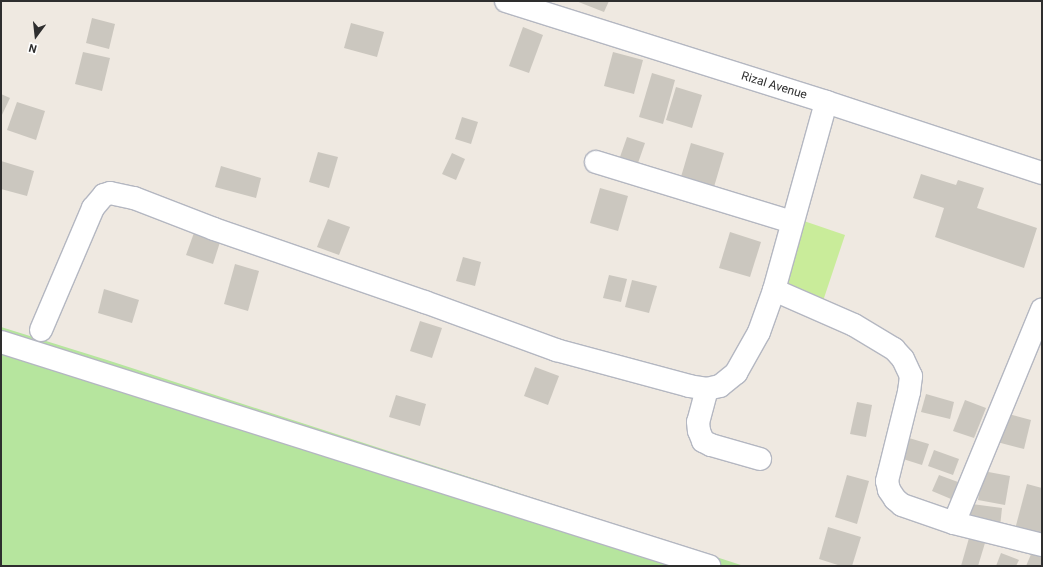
<!DOCTYPE html>
<style>
body{margin:0}
#map{position:relative;width:1043px;height:567px;overflow:hidden;background:#efe9e1;font-family:Roboto,sans-serif}
div>[style]{position:absolute}
.green>*{inset:0;background:#b6e59e}
.pitch>*{inset:0;background:#c9ec9a}
.building>*{inset:0;background:#cbc7bf}
.roads{filter:drop-shadow(1px 0 #b4b7c1) drop-shadow(-1px 0 #b4b7c1) drop-shadow(0 1px #b4b7c1) drop-shadow(0 -1px #b4b7c1)}
.minor>*{height:22px;margin:-11px;padding:0 11px;transform-origin:11px;border-radius:11px;background:#fff}
span{translate:-50% -50%;white-space:nowrap;text-align:center;line-height:1.15;-webkit-text-stroke:3px #fff;paint-order:stroke}
.street-label{font-size:12px;color:#2e2e2e}
.frame{position:absolute;inset:0;border:2px solid #2e2e2e;pointer-events:none}
.north{position:absolute;left:16px;top:16px;width:40px;height:40px;-webkit-text-stroke:3px #fff;paint-order:stroke;rotate:195deg;font-size:11px;font-weight:700;line-height:16px;text-align:center;color:#2e2e2e}
.north::after{content:'';display:block;margin:auto;width:14px;height:18px;background:#2e2e2e;clip-path:polygon(50% 0,100% 100%,50% 72%,0 100%)}
</style>
<div id="map">
<div class="green">
<i style="clip-path:polygon(1px 327px,107px 360px,744px 566px,1px 566px)"></i>
</div>
<div class="pitch">
<i style="clip-path:polygon(801px 220px,845px 235px,820px 310px,775px 295px)"></i>
</div>
<div class="building">
<i style="clip-path:polygon(576px 1px,609px 1px,604px 12px)"></i>
<i style="clip-path:polygon(92px 18px,115px 24px,109px 49px,86px 43px)"></i>
<i style="clip-path:polygon(351px 23px,384px 32px,377px 57px,344px 48px)"></i>
<i style="clip-path:polygon(523px 27px,543px 35px,529px 73px,509px 66px)"></i>
<i style="clip-path:polygon(83px 52px,110px 58px,102px 91px,75px 84px)"></i>
<i style="clip-path:polygon(613px 52px,643px 60px,634px 94px,604px 86px)"></i>
<i style="clip-path:polygon(652px 73px,675px 80px,663px 124px,639px 117px)"></i>
<i style="clip-path:polygon(676px 87px,702px 95px,692px 128px,666px 120px)"></i>
<i style="clip-path:polygon(1px 94px,10px 98px,1px 117px)"></i>
<i style="clip-path:polygon(17px 102px,45px 111px,36px 140px,7px 130px)"></i>
<i style="clip-path:polygon(462px 117px,478px 122px,471px 144px,455px 139px)"></i>
<i style="clip-path:polygon(627px 137px,645px 143px,638px 163px,620px 157px)"></i>
<i style="clip-path:polygon(691px 143px,724px 153px,711px 197px,678px 187px)"></i>
<i style="clip-path:polygon(318px 152px,338px 157px,329px 188px,309px 182px)"></i>
<i style="clip-path:polygon(452px 153px,465px 159px,456px 180px,442px 174px)"></i>
<i style="clip-path:polygon(1px 161px,34px 171px,27px 196px,1px 189px)"></i>
<i style="clip-path:polygon(221px 166px,261px 178px,256px 198px,215px 187px)"></i>
<i style="clip-path:polygon(921px 174px,956px 185px,958px 180px,984px 188px,977px 208px,1037px 228px,1024px 268px,935px 237px,944px 208px,913px 198px)"></i>
<i style="clip-path:polygon(600px 188px,628px 196px,618px 231px,590px 223px)"></i>
<i style="clip-path:polygon(328px 219px,350px 227px,339px 255px,317px 247px)"></i>
<i style="clip-path:polygon(195px 230px,221px 239px,213px 264px,186px 255px)"></i>
<i style="clip-path:polygon(730px 232px,761px 242px,750px 277px,719px 268px)"></i>
<i style="clip-path:polygon(463px 257px,481px 262px,475px 286px,456px 281px)"></i>
<i style="clip-path:polygon(235px 264px,259px 271px,248px 311px,224px 304px)"></i>
<i style="clip-path:polygon(609px 275px,627px 279px,621px 302px,603px 298px)"></i>
<i style="clip-path:polygon(632px 280px,657px 286px,649px 313px,625px 307px)"></i>
<i style="clip-path:polygon(104px 289px,139px 300px,132px 323px,98px 313px)"></i>
<i style="clip-path:polygon(420px 321px,442px 328px,432px 358px,410px 351px)"></i>
<i style="clip-path:polygon(535px 367px,559px 376px,548px 405px,524px 396px)"></i>
<i style="clip-path:polygon(926px 394px,954px 402px,950px 419px,921px 412px)"></i>
<i style="clip-path:polygon(396px 395px,426px 404px,420px 426px,389px 417px)"></i>
<i style="clip-path:polygon(965px 400px,986px 408px,974px 438px,953px 431px)"></i>
<i style="clip-path:polygon(857px 402px,872px 405px,866px 437px,850px 434px)"></i>
<i style="clip-path:polygon(1005px 413px,1031px 420px,1024px 449px,997px 442px)"></i>
<i style="clip-path:polygon(909px 438px,929px 444px,922px 465px,903px 459px)"></i>
<i style="clip-path:polygon(934px 450px,959px 459px,953px 475px,928px 466px)"></i>
<i style="clip-path:polygon(983px 471px,1010px 476px,1005px 505px,978px 500px)"></i>
<i style="clip-path:polygon(847px 475px,869px 481px,857px 524px,835px 517px)"></i>
<i style="clip-path:polygon(939px 475px,958px 482px,951px 499px,932px 491px)"></i>
<i style="clip-path:polygon(1027px 484px,1042px 488px,1042px 539px,1014px 533px)"></i>
<i style="clip-path:polygon(972px 504px,1002px 508px,1000px 527px,969px 522px)"></i>
<i style="clip-path:polygon(828px 527px,861px 537px,852px 566px,841px 566px,819px 559px)"></i>
<i style="clip-path:polygon(969px 538px,985px 543px,978px 566px,961px 566px)"></i>
<i style="clip-path:polygon(1032px 552px,1042px 556px,1042px 566px,1026px 566px)"></i>
<i style="clip-path:polygon(1001px 553px,1019px 560px,1016px 566px,996px 566px)"></i>
</div>
<div class="roads">
<div class="minor">
<i style="left:506px;top:1px;width:336px;rotate:17.5deg"></i>
<i style="left:826px;top:102px;width:227px;rotate:18.2deg"></i>
<i style="left:596px;top:162px;width:205px;rotate:17deg"></i>
<i style="left:774px;top:290px;width:87px;rotate:23.6deg"></i>
<i style="left:854px;top:325px;width:47px;rotate:31deg"></i>
<i style="left:894px;top:349px;width:13px;rotate:48deg"></i>
<i style="left:903px;top:359px;width:19px;rotate:65deg"></i>
<i style="left:911px;top:376px;width:16px;rotate:97deg"></i>
<i style="left:909px;top:392px;width:92px;rotate:103.9deg"></i>
<i style="left:887px;top:481px;width:9px;rotate:77deg"></i>
<i style="left:889px;top:490px;width:11px;rotate:56deg"></i>
<i style="left:895px;top:499px;width:9px;rotate:41deg"></i>
<i style="left:902px;top:505px;width:55px;rotate:19.1deg"></i>
<i style="left:954px;top:523px;width:91px;rotate:14deg"></i>
<i style="left:41px;top:330px;width:133px;rotate:-66.9deg"></i>
<i style="left:93px;top:208px;width:17px;rotate:-50deg"></i>
<i style="left:104px;top:195px;width:6px;rotate:-18deg"></i>
<i style="left:110px;top:193px;width:25px;rotate:12deg"></i>
<i style="left:134px;top:198px;width:86px;rotate:21.2deg"></i>
<i style="left:214px;top:229px;width:223px;rotate:19.1deg"></i>
<i style="left:425px;top:302px;width:140px;rotate:20.1deg"></i>
<i style="left:556px;top:350px;width:138px;rotate:15.1deg"></i>
<i style="left:689px;top:386px;width:18px;rotate:9deg"></i>
<i style="left:707px;top:389px;width:13px;rotate:-13deg"></i>
<i style="left:720px;top:386px;width:21px;rotate:-39deg"></i>
<i style="left:736px;top:373px;width:47px;rotate:-60.7deg"></i>
<i style="left:759px;top:332px;width:45px;rotate:-70.3deg"></i>
<i style="left:774px;top:290px;width:195px;rotate:-74.5deg"></i>
<i style="left:1px;top:342px;width:743px;rotate:17.56deg"></i>
<i style="left:707px;top:389px;width:34px;rotate:105deg"></i>
<i style="left:698px;top:422px;width:9px;rotate:84deg"></i>
<i style="left:699px;top:431px;width:11px;rotate:68deg"></i>
<i style="left:703px;top:441px;width:9px;rotate:27deg"></i>
<i style="left:711px;top:445px;width:51px;rotate:15.9deg"></i>
<i style="left:954px;top:523px;width:231px;rotate:-67.6deg"></i>
</div>
</div>
<div class="street-label">
<span style="left:774px;top:86px;rotate:17deg">Rizal Avenue</span>
</div>
<div class="frame"></div>
<div class="north">N</div>
</div>
